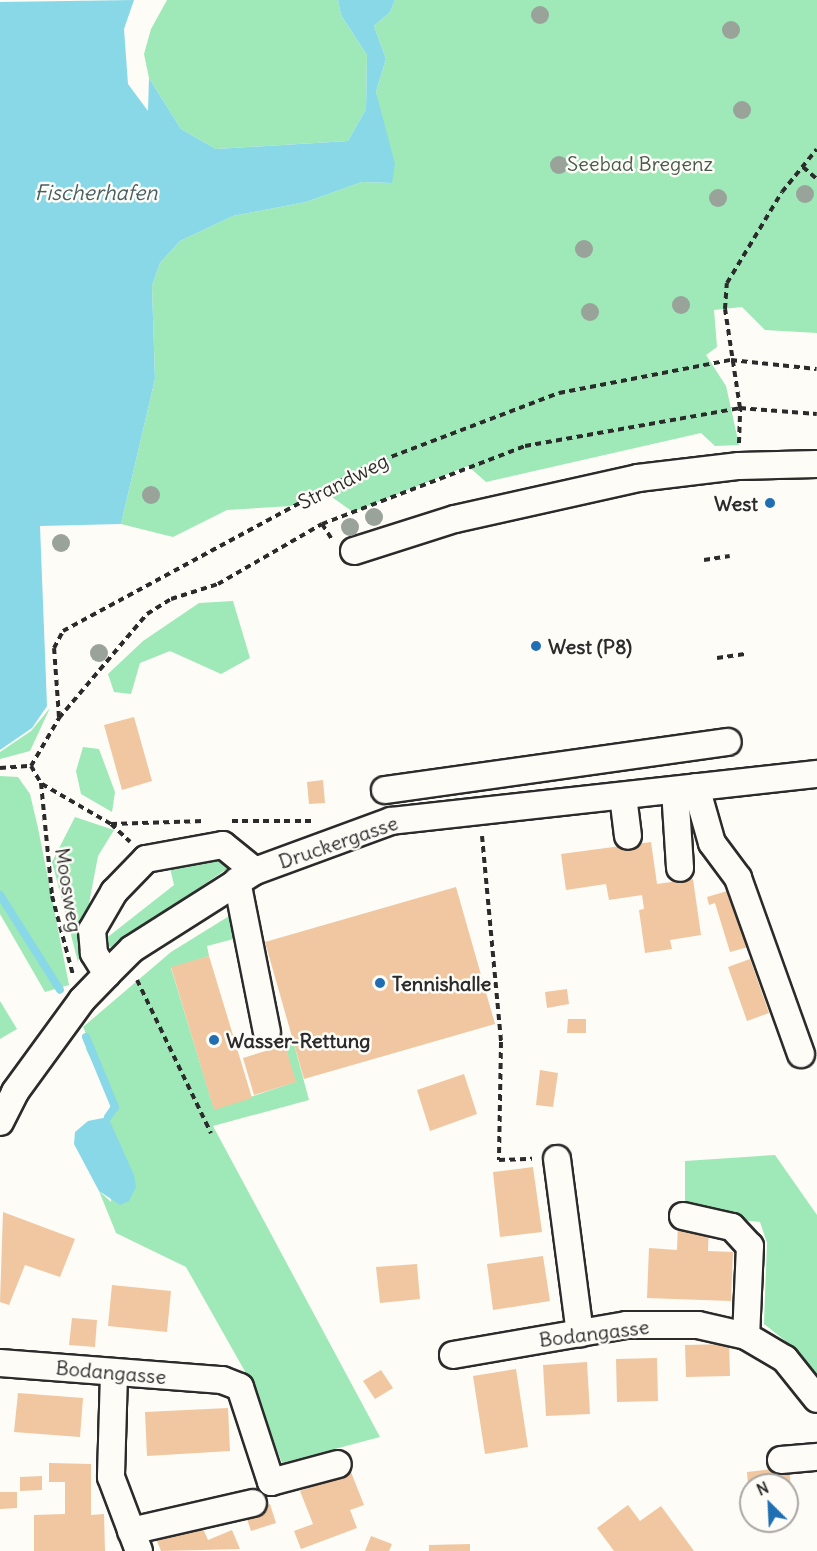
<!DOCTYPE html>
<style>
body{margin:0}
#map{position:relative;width:817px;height:1551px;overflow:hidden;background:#fdfcf7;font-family:Delius,sans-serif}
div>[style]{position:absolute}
.green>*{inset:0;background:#9fe8b7}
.water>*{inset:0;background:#89d8e7}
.stream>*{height:8px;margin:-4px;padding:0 4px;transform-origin:4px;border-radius:4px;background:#89d8e7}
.building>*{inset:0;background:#f0c7a0}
.path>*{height:4px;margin-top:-2px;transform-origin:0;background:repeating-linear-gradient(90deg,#2b2b2b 0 6px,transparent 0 10.5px)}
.roads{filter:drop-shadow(2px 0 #2b2b2b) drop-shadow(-2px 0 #2b2b2b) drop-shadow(0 2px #2b2b2b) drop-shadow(0 -2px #2b2b2b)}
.minor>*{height:26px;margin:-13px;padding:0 13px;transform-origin:13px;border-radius:13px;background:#fdfcf7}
.trees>*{width:18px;height:18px;margin:-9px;border-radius:50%;background:#99a39a}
.dots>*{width:16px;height:16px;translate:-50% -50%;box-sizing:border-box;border:3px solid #fdfcf7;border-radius:50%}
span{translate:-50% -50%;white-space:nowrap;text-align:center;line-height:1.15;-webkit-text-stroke:5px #fdfcf7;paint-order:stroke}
.park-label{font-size:20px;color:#485a4e}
.street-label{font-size:20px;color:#2b2b2b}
.poi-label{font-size:20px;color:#2b2b2b;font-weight:700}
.right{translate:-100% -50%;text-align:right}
.left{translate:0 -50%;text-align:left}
.water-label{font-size:21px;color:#475f63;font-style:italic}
.north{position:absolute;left:739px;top:1473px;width:60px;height:60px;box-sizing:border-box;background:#fdfcf7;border:2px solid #a9a8a5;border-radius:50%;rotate:336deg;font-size:16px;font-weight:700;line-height:24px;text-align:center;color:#2b2b2b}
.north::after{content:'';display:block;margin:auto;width:21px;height:27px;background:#1f6fb2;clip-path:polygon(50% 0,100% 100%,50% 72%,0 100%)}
</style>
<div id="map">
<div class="green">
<i style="clip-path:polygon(167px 0,338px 0,341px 15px,367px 55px,366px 109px,348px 141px,216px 149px,181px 129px,149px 78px,144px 54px,151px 29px)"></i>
<i style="clip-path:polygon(395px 0,817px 0,817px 333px,765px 330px,742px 307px,714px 310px,717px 347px,706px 355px,726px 386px,739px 445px,715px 446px,701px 433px,486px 482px,468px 466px,353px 512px,322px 490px,291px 506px,227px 510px,173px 537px,121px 524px,155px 379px,152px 286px,160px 263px,180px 241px,233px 216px,306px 202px,362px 182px,392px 183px,376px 92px,386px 59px,374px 26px,390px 12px)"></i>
<i style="clip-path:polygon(233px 601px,250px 658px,221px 674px,170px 651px,140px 663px,131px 694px,114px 692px,108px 674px,143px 641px,199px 603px)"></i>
<i style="clip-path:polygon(50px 708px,30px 751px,0 759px,0 752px,31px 731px)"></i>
<i style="clip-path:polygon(83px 747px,99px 749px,115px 792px,112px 812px,81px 794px,76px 771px)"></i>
<i style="clip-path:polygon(0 776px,18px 777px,30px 794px,38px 828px,69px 985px,45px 992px,0 914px)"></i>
<i style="clip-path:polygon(75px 817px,114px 830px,98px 856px,78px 962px,52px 862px)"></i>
<i style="clip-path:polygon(226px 857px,231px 866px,111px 948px,104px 940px,174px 885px,169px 864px)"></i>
<i style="clip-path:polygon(234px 913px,241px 937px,207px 946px,209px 956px,171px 968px,214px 1109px,295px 1082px,285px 1045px,294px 1044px,309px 1100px,213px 1126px,380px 1437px,282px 1463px,247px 1375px,186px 1267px,116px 1233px,99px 1191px,111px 1202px,113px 1132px,108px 1117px,115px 1107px,86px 1049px,89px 1040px,83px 1027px,171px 952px)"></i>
<i style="clip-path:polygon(0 1001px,17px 1029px,0 1039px)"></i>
<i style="clip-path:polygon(775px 1155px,817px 1215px,817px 1379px,788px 1343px,764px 1324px,767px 1243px,760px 1222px,695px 1215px,685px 1201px,685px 1161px)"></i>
</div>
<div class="water">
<i style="clip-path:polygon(134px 0,124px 29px,128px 84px,148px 111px,149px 78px,181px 129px,216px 149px,348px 141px,366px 109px,367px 55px,341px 15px,338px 0,395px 0,390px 12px,374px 26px,386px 59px,376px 92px,395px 164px,392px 183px,362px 182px,306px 202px,233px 216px,180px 241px,160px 263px,152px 286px,155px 379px,121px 524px,40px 526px,47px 706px,32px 728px,0 750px,0 2px)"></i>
<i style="clip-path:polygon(108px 1117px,134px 1175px,136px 1187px,129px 1201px,120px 1205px,99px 1191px,74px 1144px,75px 1132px,88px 1121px)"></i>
</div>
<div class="stream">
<i style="left:0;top:895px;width:112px;rotate:57.7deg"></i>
<i style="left:86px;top:1037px;width:76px;rotate:67.5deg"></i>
<i style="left:115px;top:1107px;width:12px;rotate:125deg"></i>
</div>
<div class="building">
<i style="clip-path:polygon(134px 717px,152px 781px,122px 790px,104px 725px)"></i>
<i style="clip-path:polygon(323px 780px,325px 803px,309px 804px,307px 782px)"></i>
<i style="clip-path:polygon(651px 842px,657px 884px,693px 879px,701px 935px,670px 940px,672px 949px,645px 953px,639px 910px,644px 909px,642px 895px,609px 900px,606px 884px,566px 890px,561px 854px)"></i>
<i style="clip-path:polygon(456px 887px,495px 1024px,304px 1079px,265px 942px)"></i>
<i style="clip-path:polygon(734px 889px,752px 946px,730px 952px,715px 903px,709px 905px,707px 897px)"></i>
<i style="clip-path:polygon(209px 956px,252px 1098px,214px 1110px,171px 967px)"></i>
<i style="clip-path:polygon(750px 959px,769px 1013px,747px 1021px,728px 967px)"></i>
<i style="clip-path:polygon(567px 989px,569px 1004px,547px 1008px,545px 992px)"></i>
<i style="clip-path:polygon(568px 1019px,586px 1019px,586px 1033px,567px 1033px)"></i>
<i style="clip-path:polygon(285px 1045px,296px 1082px,254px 1095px,243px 1058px)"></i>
<i style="clip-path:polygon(540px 1070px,558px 1073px,553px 1107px,536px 1105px)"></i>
<i style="clip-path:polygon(464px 1074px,477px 1114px,430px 1131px,417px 1090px)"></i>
<i style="clip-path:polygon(533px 1167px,542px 1232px,500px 1237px,493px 1172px)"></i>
<i style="clip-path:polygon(3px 1212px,75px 1239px,60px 1277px,25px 1265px,9px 1305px,0 1302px)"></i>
<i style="clip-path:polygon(678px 1224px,709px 1225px,708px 1251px,733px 1252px,731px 1301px,647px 1298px,649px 1248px,677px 1250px)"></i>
<i style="clip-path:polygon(543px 1256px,550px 1301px,493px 1310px,487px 1264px)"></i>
<i style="clip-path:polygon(417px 1264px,420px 1299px,380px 1303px,376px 1267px)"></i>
<i style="clip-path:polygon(112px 1285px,171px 1291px,167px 1332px,108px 1326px)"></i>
<i style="clip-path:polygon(72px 1318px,97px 1320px,95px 1347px,69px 1345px)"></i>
<i style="clip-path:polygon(729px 1344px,730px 1376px,686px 1377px,685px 1345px)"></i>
<i style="clip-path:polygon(657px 1358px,658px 1401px,617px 1402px,616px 1359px)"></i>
<i style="clip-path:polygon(587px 1362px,590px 1414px,546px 1416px,543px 1365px)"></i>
<i style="clip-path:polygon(516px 1369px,528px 1447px,485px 1454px,473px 1376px)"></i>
<i style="clip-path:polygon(381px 1370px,393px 1388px,375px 1399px,363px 1381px)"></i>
<i style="clip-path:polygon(18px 1393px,83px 1398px,80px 1437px,14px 1432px)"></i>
<i style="clip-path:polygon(228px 1408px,230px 1451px,147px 1456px,145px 1412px)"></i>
<i style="clip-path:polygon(49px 1463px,91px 1464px,91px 1515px,104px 1514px,105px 1551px,34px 1551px,34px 1515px,65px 1514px,65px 1482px,49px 1482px)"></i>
<i style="clip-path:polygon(789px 1467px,794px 1519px,787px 1520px,787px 1485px,751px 1485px,749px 1497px,747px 1472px)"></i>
<i style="clip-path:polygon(351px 1472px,364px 1505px,350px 1510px,357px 1528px,301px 1549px,294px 1531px,313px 1524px,300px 1491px)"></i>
<i style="clip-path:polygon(42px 1476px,42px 1490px,20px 1491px,20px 1477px)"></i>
<i style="clip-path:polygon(0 1492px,17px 1492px,17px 1508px,0 1509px)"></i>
<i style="clip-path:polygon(270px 1504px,276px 1523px,251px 1531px,245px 1513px)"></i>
<i style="clip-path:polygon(628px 1505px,640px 1521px,661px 1506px,694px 1551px,614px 1551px,597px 1528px)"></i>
<i style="clip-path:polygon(200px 1522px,208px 1540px,232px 1530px,240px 1549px,161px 1551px,157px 1541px)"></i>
<i style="clip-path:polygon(371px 1536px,392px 1544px,389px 1551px,365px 1551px)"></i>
<i style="clip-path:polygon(470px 1544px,470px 1551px,429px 1551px,429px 1545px)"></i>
</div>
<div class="path">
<i style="left:803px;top:167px;width:18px;rotate:41deg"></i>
<i style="left:739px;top:443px;width:35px;rotate:-88deg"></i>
<i style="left:740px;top:408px;width:100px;rotate:-98.6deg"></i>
<i style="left:725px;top:309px;width:26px;rotate:-86deg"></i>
<i style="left:727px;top:283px;width:106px;rotate:-58.9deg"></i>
<i style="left:782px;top:192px;width:55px;rotate:-50.9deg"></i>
<i style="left:322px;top:524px;width:20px;rotate:57deg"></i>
<i style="left:704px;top:560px;width:26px;rotate:-9deg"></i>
<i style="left:717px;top:658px;width:28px;rotate:-8deg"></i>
<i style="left:59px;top:717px;width:69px;rotate:-94.1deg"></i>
<i style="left:54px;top:648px;width:19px;rotate:-62deg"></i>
<i style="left:63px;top:631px;width:351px;rotate:-28.4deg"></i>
<i style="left:372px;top:464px;width:200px;rotate:-20.8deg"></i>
<i style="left:559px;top:393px;width:175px;rotate:-10.9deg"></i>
<i style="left:731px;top:360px;width:86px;rotate:6deg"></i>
<i style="left:31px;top:766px;width:20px;rotate:60deg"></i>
<i style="left:41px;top:783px;width:114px;rotate:84.4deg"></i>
<i style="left:52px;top:896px;width:82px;rotate:75.1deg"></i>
<i style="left:0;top:768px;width:31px;rotate:-4deg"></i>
<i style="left:31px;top:766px;width:56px;rotate:-59.7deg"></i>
<i style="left:59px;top:718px;width:136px;rotate:-49.8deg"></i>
<i style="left:147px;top:614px;width:28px;rotate:-32deg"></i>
<i style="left:171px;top:599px;width:49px;rotate:-17.7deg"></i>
<i style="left:218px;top:584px;width:120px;rotate:-30deg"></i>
<i style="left:322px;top:524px;width:217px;rotate:-21deg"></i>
<i style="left:525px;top:446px;width:218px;rotate:-10deg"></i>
<i style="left:740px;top:408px;width:77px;rotate:4.5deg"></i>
<i style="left:42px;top:784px;width:80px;rotate:30.1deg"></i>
<i style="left:111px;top:824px;width:26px;rotate:43deg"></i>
<i style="left:232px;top:821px;width:80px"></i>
<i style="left:111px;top:824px;width:93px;rotate:-1.8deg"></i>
<i style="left:482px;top:836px;width:207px;rotate:84.7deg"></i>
<i style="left:501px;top:1042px;width:118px;rotate:91deg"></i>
<i style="left:499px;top:1160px;width:33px;rotate:-2deg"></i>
<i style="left:137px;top:980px;width:170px;rotate:64.2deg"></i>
</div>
<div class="roads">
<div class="minor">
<i style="left:354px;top:551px;width:106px;rotate:-17.6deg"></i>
<i style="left:455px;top:519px;width:188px;rotate:-12.6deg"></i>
<i style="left:638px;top:478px;width:102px;rotate:-6.8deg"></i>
<i style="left:739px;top:466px;width:78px;rotate:-1.5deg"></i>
<i style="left:696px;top:787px;width:58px;rotate:74.1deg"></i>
<i style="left:712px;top:843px;width:44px;rotate:53.4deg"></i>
<i style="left:738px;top:878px;width:187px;rotate:70.3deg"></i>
<i style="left:385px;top:790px;width:346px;rotate:-8deg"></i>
<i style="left:675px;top:790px;width:78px;rotate:86.3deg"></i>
<i style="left:623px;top:796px;width:40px;rotate:82.9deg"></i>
<i style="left:237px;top:881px;width:154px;rotate:78.8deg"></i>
<i style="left:107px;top:974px;width:25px;rotate:-122deg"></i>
<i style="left:94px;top:953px;width:23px;rotate:-95deg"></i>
<i style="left:92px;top:930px;width:44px;rotate:-59.9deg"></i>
<i style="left:114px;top:892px;width:46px;rotate:-45.9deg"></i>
<i style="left:146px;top:859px;width:78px;rotate:-10.3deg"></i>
<i style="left:223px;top:845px;width:41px;rotate:39.1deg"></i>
<i style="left:0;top:1122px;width:34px;rotate:-63deg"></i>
<i style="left:15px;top:1092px;width:114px;rotate:-53.9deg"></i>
<i style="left:82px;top:1000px;width:36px;rotate:-46deg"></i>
<i style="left:107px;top:974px;width:35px;rotate:-45deg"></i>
<i style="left:132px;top:949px;width:146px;rotate:-32.4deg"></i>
<i style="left:255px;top:871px;width:145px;rotate:-20.2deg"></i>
<i style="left:391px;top:821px;width:429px;rotate:-6.3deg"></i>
<i style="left:557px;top:1159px;width:176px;rotate:82.5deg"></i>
<i style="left:683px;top:1216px;width:50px;rotate:12.7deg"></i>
<i style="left:732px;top:1227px;width:26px;rotate:47deg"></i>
<i style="left:750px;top:1246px;width:90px;rotate:92.5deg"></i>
<i style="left:453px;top:1355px;width:176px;rotate:-9.8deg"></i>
<i style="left:626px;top:1325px;width:72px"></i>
<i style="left:698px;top:1325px;width:49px;rotate:12.9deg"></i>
<i style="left:746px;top:1336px;width:45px;rotate:30.5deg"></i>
<i style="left:785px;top:1359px;width:51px;rotate:51.3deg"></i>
<i style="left:0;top:1363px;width:223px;rotate:4.4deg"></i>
<i style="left:222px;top:1380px;width:19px;rotate:21deg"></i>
<i style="left:240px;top:1387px;width:100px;rotate:71.9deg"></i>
<i style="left:271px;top:1482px;width:69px;rotate:-15deg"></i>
<i style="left:114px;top:1374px;width:103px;rotate:91.7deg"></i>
<i style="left:111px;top:1477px;width:79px;rotate:69.3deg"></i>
<i style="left:781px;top:1460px;width:36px;rotate:-5deg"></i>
<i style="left:131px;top:1531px;width:125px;rotate:-12.9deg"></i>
</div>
</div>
<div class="trees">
<i style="left:540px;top:15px"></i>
<i style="left:731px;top:30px"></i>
<i style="left:742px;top:110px"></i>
<i style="left:559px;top:165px"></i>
<i style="left:805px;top:194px"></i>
<i style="left:718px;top:198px"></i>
<i style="left:584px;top:249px"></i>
<i style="left:681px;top:305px"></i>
<i style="left:590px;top:312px"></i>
<i style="left:151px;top:495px"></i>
<i style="left:374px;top:517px"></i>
<i style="left:350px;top:527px"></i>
<i style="left:61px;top:543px"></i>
<i style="left:99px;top:653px"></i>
</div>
<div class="dots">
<i style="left:770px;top:503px;background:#1f6fb2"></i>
<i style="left:536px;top:646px;background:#1f6fb2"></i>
<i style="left:380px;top:983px;background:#1f6fb2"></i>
<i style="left:214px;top:1040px;background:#1f6fb2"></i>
</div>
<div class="park-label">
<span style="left:640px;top:163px">Seebad Bregenz</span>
</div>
<div class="street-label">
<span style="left:343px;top:481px;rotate:-27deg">Strandweg</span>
<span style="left:338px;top:842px;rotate:-19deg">Druckergasse</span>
<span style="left:69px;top:890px;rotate:81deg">Moosweg</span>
<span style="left:594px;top:1333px;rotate:-7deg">Bodangasse</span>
<span style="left:111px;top:1372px;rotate:5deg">Bodangasse</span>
</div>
<div class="poi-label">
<span class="right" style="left:758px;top:503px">West</span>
<span class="left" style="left:548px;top:646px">West (P8)</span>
<span class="left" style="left:392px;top:983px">Tennishalle</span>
<span class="left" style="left:226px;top:1040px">Wasser-Rettung</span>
</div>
<div class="water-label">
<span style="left:96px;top:193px">Fischerhafen</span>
</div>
<div class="north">N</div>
</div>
